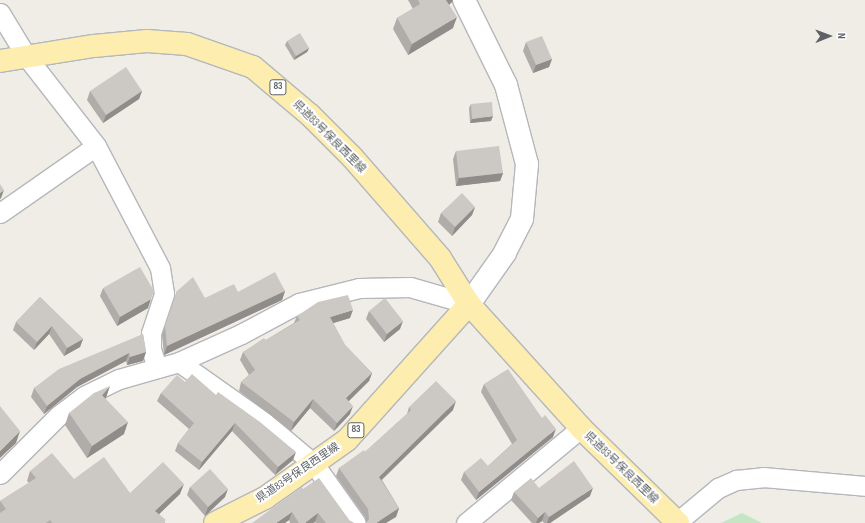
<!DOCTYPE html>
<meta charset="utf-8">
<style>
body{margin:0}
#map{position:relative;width:865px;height:523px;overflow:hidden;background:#f0ede7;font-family:"Sofia Sans Condensed","Noto Sans JP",sans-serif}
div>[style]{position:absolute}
.green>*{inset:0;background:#c5e6c4}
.roads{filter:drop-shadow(1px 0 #b4b7bb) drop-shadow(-1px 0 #b4b7bb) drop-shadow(0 1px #b4b7bb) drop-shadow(0 -1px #b4b7bb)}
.minor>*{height:19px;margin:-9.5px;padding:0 9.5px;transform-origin:9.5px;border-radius:9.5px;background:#fff}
.tertiary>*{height:22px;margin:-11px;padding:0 11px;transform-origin:11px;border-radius:11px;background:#fff}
.primary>*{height:22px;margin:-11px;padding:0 11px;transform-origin:11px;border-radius:11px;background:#fdedae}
.wall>*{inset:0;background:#afaca9}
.shaded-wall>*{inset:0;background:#8f8c89}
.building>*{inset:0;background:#ccc8c4}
span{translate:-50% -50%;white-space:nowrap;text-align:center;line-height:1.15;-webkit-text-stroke:4px #fff;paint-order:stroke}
.shield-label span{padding:1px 3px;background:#fff;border:1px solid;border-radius:3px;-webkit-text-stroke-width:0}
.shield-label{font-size:10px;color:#5e6266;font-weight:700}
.street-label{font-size:11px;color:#5e6266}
.north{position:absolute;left:809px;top:16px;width:40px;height:40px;-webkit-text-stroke:3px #fff;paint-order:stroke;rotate:89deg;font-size:11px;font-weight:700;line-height:16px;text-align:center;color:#5e6266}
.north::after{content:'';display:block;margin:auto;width:14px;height:18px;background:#5e6266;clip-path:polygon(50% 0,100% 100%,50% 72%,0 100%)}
</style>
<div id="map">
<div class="green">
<i style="clip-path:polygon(742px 513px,762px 523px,721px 523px)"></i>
</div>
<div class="roads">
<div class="minor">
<i style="left:0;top:13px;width:50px;rotate:58.8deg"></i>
<i style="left:26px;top:56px;width:114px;rotate:52.1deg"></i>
<i style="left:96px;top:146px;width:138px;rotate:62.3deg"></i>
<i style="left:160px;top:268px;width:26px;rotate:81deg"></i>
<i style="left:164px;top:294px;width:41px;rotate:108.4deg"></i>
<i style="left:151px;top:333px;width:16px;rotate:90deg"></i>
<i style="left:151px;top:349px;width:20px;rotate:72deg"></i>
<i style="left:0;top:213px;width:117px;rotate:-34.9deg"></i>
<i style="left:179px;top:362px;width:104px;rotate:35.2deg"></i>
<i style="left:264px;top:422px;width:65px;rotate:40deg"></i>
<i style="left:314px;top:464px;width:72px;rotate:54.6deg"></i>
<i style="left:0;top:474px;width:83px;rotate:-45deg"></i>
<i style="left:59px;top:415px;width:31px;rotate:-37deg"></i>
<i style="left:84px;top:396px;width:39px;rotate:-26deg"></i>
<i style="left:119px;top:379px;width:62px;rotate:-15.8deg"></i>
<i style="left:179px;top:362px;width:68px;rotate:-24.3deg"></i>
<i style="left:241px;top:334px;width:66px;rotate:-28.1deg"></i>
<i style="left:299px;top:303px;width:62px;rotate:-14deg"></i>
<i style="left:359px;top:288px;width:51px;rotate:-1.1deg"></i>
<i style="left:410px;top:287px;width:61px;rotate:16.1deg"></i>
<i style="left:466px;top:523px;width:149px;rotate:-39.6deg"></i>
<i style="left:676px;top:523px;width:55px;rotate:-39.8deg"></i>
<i style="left:718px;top:488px;width:20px;rotate:-24deg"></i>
<i style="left:736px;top:480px;width:27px;rotate:-6deg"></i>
<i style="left:763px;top:477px;width:102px;rotate:5deg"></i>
</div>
<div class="tertiary">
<i style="left:464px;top:0;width:95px;rotate:63.7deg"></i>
<i style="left:506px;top:85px;width:82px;rotate:75.1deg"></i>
<i style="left:527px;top:164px;width:55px;rotate:95.2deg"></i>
<i style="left:522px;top:219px;width:38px;rotate:117deg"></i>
<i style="left:505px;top:253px;width:62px;rotate:125.2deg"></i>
</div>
<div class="primary">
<i style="left:0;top:61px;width:95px;rotate:-9.1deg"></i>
<i style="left:94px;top:46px;width:53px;rotate:-5.4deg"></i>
<i style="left:147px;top:41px;width:40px;rotate:4.3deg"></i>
<i style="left:187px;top:44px;width:70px;rotate:19.2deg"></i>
<i style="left:253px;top:67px;width:75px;rotate:40.1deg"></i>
<i style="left:310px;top:115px;width:59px;rotate:45deg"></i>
<i style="left:352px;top:157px;width:134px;rotate:48.9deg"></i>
<i style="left:440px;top:258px;width:54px;rotate:57.8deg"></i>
<i style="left:469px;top:304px;width:167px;rotate:47.9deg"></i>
<i style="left:581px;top:428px;width:136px;rotate:44.4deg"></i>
<i style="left:215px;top:523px;width:56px;rotate:-26.6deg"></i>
<i style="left:265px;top:498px;width:100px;rotate:-35.3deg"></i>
<i style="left:347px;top:440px;width:183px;rotate:-48.1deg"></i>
</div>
</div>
<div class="wall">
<i style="clip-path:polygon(408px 0,453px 0,452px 2px,449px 5px,453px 28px,408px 55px,393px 29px,397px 18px,413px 9px)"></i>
<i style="clip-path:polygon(287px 41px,309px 48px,307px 52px,294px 60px,285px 45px)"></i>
<i style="clip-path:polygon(526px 42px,552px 59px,549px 67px,533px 73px,523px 51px)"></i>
<i style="clip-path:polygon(90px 91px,142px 91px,139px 99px,103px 123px,87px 100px)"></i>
<i style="clip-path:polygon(471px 104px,491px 121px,470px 123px,469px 108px)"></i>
<i style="clip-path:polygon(456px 151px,503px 173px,500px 181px,456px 186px,453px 159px)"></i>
<i style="clip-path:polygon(475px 207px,472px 215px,452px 236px,438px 222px,441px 213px)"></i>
<i style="clip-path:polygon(103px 288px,148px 308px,117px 326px,100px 296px)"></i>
<i style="clip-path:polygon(177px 291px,205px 298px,238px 292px,285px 291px,282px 300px,164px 355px,162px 335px)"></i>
<i style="clip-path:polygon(40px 297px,83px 339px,80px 347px,64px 356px,49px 334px,34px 350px,13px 330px,16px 322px)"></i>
<i style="clip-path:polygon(369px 311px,400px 329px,384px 342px,366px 319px)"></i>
<i style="clip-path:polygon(297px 316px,350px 318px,333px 323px,345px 345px,372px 373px,369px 381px,348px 401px,350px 414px,334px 431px,310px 408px,291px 431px,239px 391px,241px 382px,249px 375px,240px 360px,243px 352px,266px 340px,294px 323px)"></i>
<i style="clip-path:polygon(143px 334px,146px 352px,143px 361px,127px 365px,126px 361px,77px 387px,44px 414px,31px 397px,34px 388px)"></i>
<i style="clip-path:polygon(185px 382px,293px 460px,275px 475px,232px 431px,199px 470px,175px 451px,178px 443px,189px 429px,157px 401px,161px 393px)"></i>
<i style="clip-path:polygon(484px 384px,553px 437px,476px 500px,461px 480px,464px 472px,488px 466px,512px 444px,481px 392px)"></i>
<i style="clip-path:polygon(105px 398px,124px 434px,87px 458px,65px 425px,69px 413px)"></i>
<i style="clip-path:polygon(409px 407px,453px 410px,382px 480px,399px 508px,396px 517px,366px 523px,365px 517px,336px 476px,339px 468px,365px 452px,407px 414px)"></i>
<i style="clip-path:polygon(30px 471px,74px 479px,130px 493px,180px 494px,159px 514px,165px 523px,0 523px,0 501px,29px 483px,27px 481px)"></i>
<i style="clip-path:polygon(190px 487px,225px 497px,205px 516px,187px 495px)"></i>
<i style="clip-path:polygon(539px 488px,590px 496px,550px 523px,544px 523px,542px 521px,539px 523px,532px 523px,511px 500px,514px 492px)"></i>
<i style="clip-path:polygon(303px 489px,350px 521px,354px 523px,316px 523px,315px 522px,313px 523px,290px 523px,289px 520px,285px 523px)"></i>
</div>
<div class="shaded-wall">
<i style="clip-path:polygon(446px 0,453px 0,452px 2px,442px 10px)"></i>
<i style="clip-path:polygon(457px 17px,453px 28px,408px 55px,412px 44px)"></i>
<i style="clip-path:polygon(309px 48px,307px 52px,294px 60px,296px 56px)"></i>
<i style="clip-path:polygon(552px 59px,549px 67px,533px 73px,536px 65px)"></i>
<i style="clip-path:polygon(142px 91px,139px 99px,103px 123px,106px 115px)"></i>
<i style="clip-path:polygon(493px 116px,491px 121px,470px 123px,472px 119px)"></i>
<i style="clip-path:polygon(503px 173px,500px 181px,456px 186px,459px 178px)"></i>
<i style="clip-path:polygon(4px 190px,1px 198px,0 199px,0 193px)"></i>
<i style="clip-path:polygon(475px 207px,472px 215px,452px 236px,455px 227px)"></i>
<i style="clip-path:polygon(285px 291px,282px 300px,164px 355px,167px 346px)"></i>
<i style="clip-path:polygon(151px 299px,148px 308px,117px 326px,120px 317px)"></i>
<i style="clip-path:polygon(353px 310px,350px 318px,327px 325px,330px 317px)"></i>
<i style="clip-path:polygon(403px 321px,400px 329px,384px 342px,387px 334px)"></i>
<i style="clip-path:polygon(52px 326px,49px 334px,34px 350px,37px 342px)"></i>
<i style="clip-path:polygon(83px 339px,80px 347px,64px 356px,67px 348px)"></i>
<i style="clip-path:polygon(146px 352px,143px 361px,127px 365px,130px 357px)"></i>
<i style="clip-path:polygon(129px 353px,126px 361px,77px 387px,44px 414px,47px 406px,80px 379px)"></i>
<i style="clip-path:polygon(372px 373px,369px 381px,343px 407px,346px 398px)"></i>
<i style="clip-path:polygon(110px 386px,106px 398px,98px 407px,102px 395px)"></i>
<i style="clip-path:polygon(313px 399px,310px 408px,291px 431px,294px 422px)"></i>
<i style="clip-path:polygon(456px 401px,453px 410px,376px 485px,379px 477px)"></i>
<i style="clip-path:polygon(353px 406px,350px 414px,334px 431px,337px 423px)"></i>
<i style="clip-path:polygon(128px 422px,124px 434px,87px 458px,92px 446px)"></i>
<i style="clip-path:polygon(235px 423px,232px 431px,199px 470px,202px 462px)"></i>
<i style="clip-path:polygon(556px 429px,553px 437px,476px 500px,479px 492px)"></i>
<i style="clip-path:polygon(20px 431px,16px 443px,0 458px,0 451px)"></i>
<i style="clip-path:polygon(296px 452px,293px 460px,275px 475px,278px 467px)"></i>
<i style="clip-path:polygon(184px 484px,180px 494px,152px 521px,155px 511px)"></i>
<i style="clip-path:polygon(593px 488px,590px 496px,550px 523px,547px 523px,549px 517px)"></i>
<i style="clip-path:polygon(228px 489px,225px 497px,205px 516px,208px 507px)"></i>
<i style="clip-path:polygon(399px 508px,396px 517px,386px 523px,376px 523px)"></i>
<i style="clip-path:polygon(292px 512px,289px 520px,285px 523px,276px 523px)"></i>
<i style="clip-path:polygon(545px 512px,542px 521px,539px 523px,536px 523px,538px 518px)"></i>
<i style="clip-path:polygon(318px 513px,315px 522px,313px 523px,305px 523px)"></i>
</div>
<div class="building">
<i style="clip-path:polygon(418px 0,446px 0,457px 17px,412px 44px,397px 18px,420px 4px)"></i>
<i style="clip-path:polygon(300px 33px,309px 48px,296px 56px,287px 41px)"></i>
<i style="clip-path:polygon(542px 36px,552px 59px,536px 65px,526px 42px)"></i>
<i style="clip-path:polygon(126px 67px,142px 91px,106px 115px,90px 91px)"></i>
<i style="clip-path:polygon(492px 102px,493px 116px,472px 119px,471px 104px)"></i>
<i style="clip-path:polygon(499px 146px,503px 173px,459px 178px,456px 151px)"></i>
<i style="clip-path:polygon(0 184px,4px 190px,0 193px)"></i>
<i style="clip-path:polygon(462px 193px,475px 207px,455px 227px,441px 213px)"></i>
<i style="clip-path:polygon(140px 267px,154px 291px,151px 299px,120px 317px,103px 288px)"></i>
<i style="clip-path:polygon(275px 272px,285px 291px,167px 346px,165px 326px,177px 291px,193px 277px,205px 298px,234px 284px,238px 292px)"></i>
<i style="clip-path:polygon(348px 295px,353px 310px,330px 317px,345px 345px,372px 373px,346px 398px,353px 406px,337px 423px,313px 399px,294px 422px,241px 382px,255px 370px,243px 352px,264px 338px,266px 340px,300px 320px,297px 316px,318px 302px)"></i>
<i style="clip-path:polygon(40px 297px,83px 339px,67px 348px,52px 326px,37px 342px,16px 322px)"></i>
<i style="clip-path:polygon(385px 298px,403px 321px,387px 334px,369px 311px)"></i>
<i style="clip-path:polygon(143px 334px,146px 352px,130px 357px,129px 353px,80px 379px,47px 406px,34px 388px,59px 369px)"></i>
<i style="clip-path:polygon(508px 369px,542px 418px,545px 415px,556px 429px,479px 492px,464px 472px,481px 458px,488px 466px,517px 440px,484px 384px)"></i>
<i style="clip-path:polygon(192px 374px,216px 395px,218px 392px,260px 422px,296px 452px,278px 467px,235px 423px,202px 462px,178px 443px,194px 423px,161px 393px,177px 375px,185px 382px)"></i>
<i style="clip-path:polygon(436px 381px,456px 401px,379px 477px,399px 508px,376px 523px,366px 523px,369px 519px,368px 509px,339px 468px,364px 450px,365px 452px,411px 410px,409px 407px)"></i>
<i style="clip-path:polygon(110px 386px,102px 395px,128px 422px,92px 446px,69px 413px,94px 393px)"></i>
<i style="clip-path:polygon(0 406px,20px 431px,0 451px)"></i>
<i style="clip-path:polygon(52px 453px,74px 479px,104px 457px,130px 493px,163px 462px,184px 484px,155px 511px,166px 520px,163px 523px,52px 523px,50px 520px,46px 523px,0 523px,0 513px,6px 509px,0 501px,36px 478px,30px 471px)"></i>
<i style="clip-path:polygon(574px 461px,593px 488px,549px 517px,545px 512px,538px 518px,514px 492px,531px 478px,539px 488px)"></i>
<i style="clip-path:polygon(210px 469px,228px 489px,208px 507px,190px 487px)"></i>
<i style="clip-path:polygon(319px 478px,350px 521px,354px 523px,326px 523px,318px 513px,305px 523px,299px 523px,292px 512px,276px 523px,252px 523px,302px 487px,303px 489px)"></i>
</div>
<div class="shield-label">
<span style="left:278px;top:87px">83</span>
<span style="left:356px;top:430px">83</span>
</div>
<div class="street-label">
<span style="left:329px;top:137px;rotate:45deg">県道83号保良西里線</span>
<span style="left:621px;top:468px;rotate:44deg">県道83号保良西里線</span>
<span style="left:298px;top:473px;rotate:-34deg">県道83号保良西里線</span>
</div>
<div class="north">N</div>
</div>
